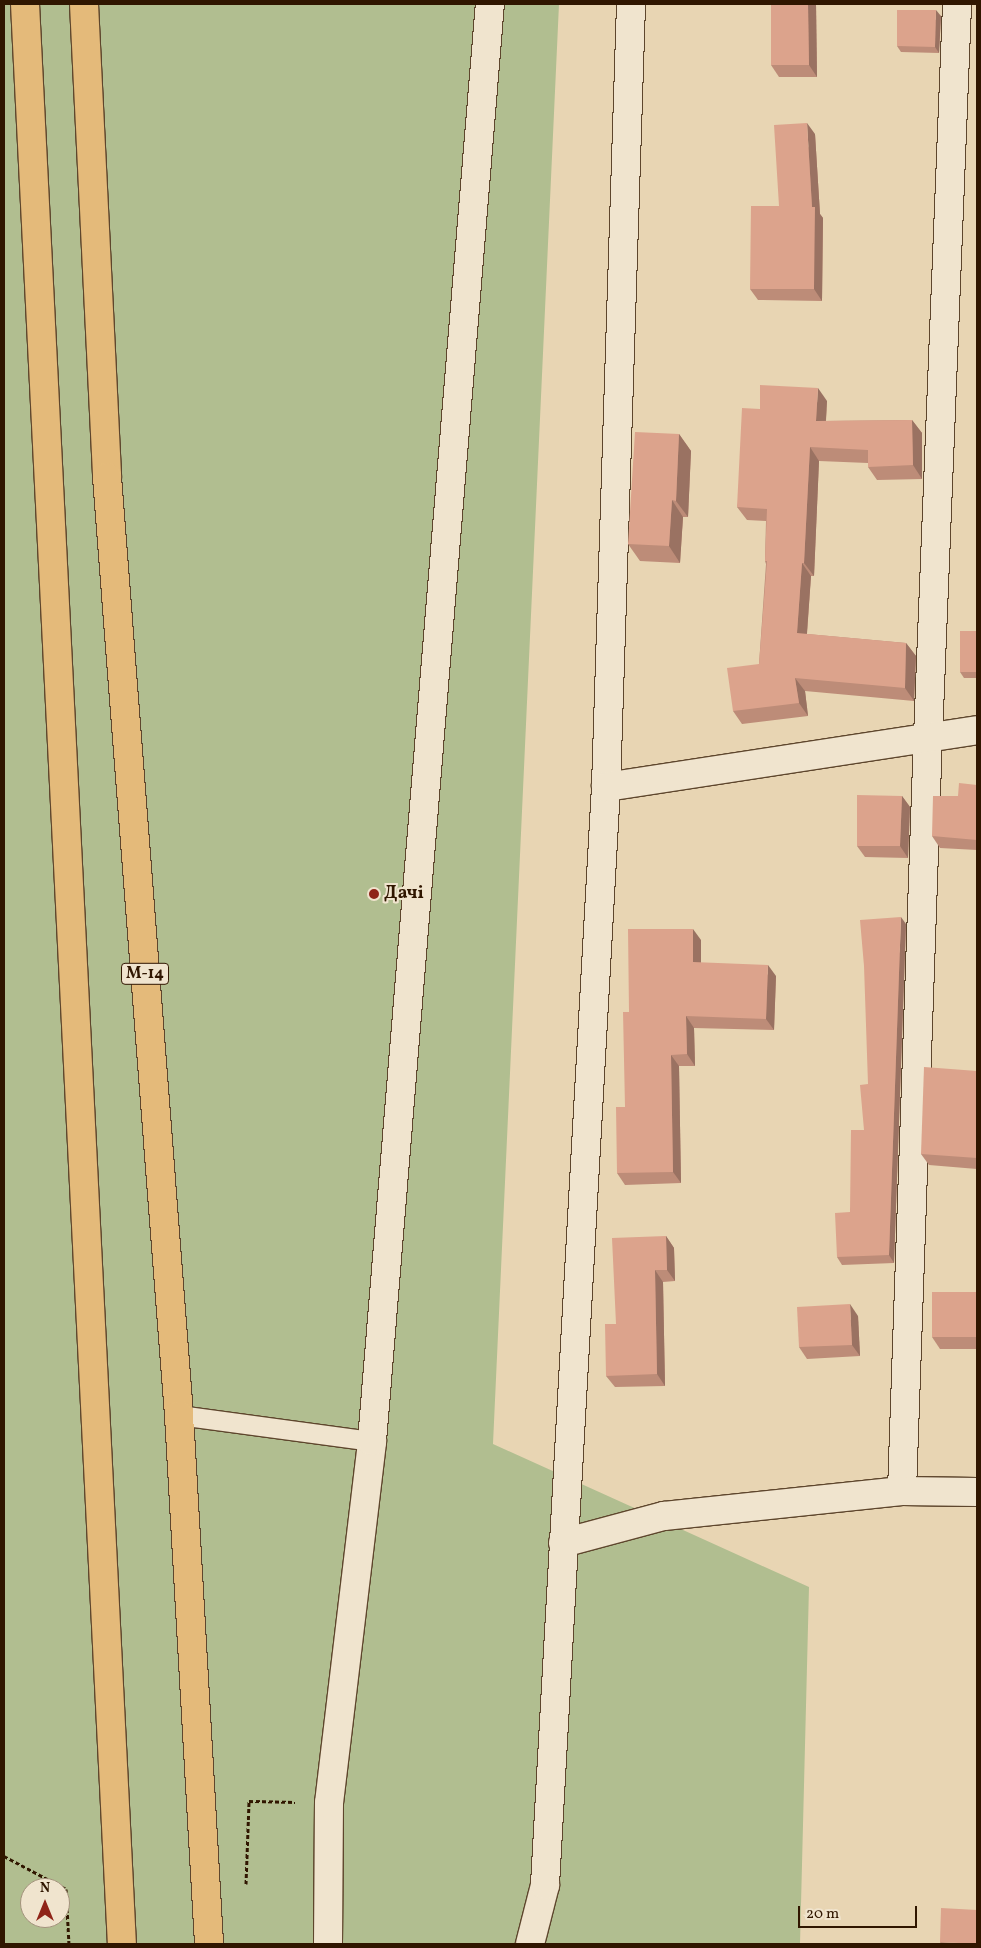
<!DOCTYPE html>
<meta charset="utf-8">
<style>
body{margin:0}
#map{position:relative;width:981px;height:1948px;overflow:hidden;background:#e8d5b3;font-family:Vollkorn,serif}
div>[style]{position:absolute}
.green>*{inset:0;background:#b1be90}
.path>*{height:3px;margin-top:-1.5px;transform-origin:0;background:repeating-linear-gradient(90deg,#301600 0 4px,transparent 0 6.5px)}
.roads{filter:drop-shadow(1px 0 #5e462d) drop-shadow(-1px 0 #5e462d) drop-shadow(0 1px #5e462d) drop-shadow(0 -1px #5e462d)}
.service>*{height:19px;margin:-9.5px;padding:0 9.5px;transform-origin:9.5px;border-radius:9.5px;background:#f0e4ce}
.minor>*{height:28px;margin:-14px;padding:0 14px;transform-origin:14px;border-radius:14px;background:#f0e4ce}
.trunk>*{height:28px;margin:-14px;padding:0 14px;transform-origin:14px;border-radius:14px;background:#e4ba7a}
.wall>*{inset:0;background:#bd8c78}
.shaded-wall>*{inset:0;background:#9a7262}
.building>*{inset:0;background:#dca38c}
.dots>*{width:14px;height:14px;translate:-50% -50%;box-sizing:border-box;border:2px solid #f0e4ce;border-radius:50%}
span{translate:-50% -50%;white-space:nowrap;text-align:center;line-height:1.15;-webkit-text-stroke:4px #f0e4ce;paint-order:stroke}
.shield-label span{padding:1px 4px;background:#f0e4ce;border:1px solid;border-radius:4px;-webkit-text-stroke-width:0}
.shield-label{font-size:16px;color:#301600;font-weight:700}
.poi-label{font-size:18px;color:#301600;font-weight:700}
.left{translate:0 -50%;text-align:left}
.frame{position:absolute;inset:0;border:5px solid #301600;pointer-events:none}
.north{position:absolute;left:20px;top:1878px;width:50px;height:50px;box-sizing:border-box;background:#f0e4ce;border:1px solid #a3927c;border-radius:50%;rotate:0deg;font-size:14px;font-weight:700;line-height:20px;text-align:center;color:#301600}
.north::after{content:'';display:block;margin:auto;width:18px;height:22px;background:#8f2418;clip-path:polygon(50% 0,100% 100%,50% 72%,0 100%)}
.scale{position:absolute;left:798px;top:1906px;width:119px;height:22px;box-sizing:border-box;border:2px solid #301600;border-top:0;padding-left:6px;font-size:15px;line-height:18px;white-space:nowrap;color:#301600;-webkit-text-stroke:4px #f0e4ce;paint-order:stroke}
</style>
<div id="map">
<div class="green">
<i style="clip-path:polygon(evenodd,4px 4px,559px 4px,493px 1444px,809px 1587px,800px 1944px,4px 1944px,4px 4px,30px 1888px,60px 1888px,60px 1918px,30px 1918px,30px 1888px)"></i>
</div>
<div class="path">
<i style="left:4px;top:1856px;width:70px;rotate:28deg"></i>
<i style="left:66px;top:1889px;width:55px;rotate:86.9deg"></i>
<i style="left:246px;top:1884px;width:83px;rotate:-87.9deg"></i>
<i style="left:249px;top:1801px;width:46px;rotate:1.2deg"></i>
</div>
<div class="roads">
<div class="service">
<i style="left:179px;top:1415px;width:195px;rotate:7.7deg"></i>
</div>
<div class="minor">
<i style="left:606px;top:787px;width:783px;rotate:-88.17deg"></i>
<i style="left:902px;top:1491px;width:754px;rotate:-88.03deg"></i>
<i style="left:928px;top:737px;width:734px;rotate:-87.73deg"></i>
<i style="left:563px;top:1543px;width:105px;rotate:-15deg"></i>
<i style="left:664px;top:1516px;width:239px;rotate:-6deg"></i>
<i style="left:902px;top:1491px;width:75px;rotate:0.8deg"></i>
<i style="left:328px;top:1944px;width:141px;rotate:-89.6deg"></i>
<i style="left:329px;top:1803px;width:365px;rotate:-83.2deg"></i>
<i style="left:372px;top:1441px;width:1442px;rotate:-85.31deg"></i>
<i style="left:530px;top:1944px;width:61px;rotate:-75.7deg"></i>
<i style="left:545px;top:1885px;width:1100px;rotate:-86.82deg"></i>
<i style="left:606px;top:787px;width:375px;rotate:-8.7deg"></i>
</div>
<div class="trunk">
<i style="left:25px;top:4px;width:1942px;rotate:87.14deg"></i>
<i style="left:84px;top:4px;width:474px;rotate:87.2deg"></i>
<i style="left:107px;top:477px;width:941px;rotate:85.61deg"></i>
<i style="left:179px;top:1415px;width:530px;rotate:86.75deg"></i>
</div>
</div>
<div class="wall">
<i style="clip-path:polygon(771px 4px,816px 4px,817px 77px,779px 77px,771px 65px)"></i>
<i style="clip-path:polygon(941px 16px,939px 53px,901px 52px,897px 46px)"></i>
<i style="clip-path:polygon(815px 134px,820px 214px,823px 218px,822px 301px,758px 300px,750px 289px,779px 206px)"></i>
<i style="clip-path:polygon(827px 401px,826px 421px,912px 420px,922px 433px,922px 479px,877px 480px,868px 467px,868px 463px,819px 461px,814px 576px,811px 576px,807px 634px,906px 643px,916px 656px,914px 701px,805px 691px,808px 716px,742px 724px,733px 711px,759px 664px,766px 564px,765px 561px,766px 521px,747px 520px,737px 507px,760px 409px)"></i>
<i style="clip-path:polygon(679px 434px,691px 451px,688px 517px,683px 517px,680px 563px,640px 561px,628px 544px)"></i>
<i style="clip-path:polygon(977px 631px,977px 678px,964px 678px,960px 672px)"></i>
<i style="clip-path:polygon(977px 785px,977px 850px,940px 848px,932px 836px)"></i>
<i style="clip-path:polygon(902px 796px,910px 807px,908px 858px,865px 857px,857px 846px)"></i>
<i style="clip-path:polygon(906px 924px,894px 1263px,842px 1265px,837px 1257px,850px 1212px,864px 1130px,868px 1084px)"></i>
<i style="clip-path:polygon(701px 940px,701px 963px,776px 976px,774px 1030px,694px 1028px,695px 1066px,679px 1066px,681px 1183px,625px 1185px,617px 1173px,625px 1107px,629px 1012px)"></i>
<i style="clip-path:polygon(977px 1071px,977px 1169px,929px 1165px,921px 1154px)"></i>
<i style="clip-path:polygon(666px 1236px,674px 1248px,675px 1281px,663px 1282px,665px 1386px,615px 1387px,606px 1376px,616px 1324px)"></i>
<i style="clip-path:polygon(977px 1292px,977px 1349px,940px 1349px,932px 1337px)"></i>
<i style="clip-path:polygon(858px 1316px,860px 1356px,807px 1359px,799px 1347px)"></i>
<i style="clip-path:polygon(940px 1942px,977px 1944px,941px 1944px)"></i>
</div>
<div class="shaded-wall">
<i style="clip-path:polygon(808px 4px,816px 4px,817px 77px,809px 65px)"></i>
<i style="clip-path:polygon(936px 10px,941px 16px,939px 53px,935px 47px)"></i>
<i style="clip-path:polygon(807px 123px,815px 134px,820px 214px,823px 218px,822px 301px,814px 289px,812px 207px)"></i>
<i style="clip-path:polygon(818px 388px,827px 401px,825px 435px,816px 421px)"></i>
<i style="clip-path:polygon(912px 420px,922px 433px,922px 479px,913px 465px)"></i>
<i style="clip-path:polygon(679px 434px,691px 451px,688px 517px,676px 501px)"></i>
<i style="clip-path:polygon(810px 447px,819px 461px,814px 576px,804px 563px)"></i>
<i style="clip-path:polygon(672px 500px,683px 517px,680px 563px,669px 546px)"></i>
<i style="clip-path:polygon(802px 563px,811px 576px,806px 646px,797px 633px)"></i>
<i style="clip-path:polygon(906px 643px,916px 656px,914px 701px,905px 688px)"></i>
<i style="clip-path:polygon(795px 678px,805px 691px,808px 716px,799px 703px)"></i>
<i style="clip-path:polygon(902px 796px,910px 807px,908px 858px,900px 846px)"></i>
<i style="clip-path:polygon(901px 917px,906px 924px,894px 1263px,889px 1255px)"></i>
<i style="clip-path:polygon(693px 929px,701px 940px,701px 974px,693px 962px)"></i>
<i style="clip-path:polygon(768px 965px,776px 976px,774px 1030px,766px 1019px)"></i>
<i style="clip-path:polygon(686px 1016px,694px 1028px,695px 1066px,687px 1054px)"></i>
<i style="clip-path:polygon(671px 1055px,679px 1066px,681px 1183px,673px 1172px)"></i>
<i style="clip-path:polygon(666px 1236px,674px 1248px,675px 1281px,667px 1270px)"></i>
<i style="clip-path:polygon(655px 1270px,663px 1282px,665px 1386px,657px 1374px)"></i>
<i style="clip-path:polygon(850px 1304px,858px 1316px,860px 1356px,852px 1345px)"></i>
</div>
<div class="building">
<i style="clip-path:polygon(771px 4px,808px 4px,809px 65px,771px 65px)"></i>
<i style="clip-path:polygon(897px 10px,936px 10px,935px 47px,897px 46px)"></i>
<i style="clip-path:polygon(807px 123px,812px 207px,815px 207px,814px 289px,750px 289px,751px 206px,779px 206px,774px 125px)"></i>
<i style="clip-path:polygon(760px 385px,818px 388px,816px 421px,912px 420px,913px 465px,868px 467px,868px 450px,810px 447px,804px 563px,802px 563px,797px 633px,906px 643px,905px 688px,795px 678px,799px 703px,733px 711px,727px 668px,759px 664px,767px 561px,765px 561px,767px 509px,737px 507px,742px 408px,760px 409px)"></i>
<i style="clip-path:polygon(635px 432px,679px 434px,676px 501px,672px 500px,669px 546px,628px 544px)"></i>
<i style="clip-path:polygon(960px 631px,977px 631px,977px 672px,960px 672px)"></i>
<i style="clip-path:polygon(959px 783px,977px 785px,977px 840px,932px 836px,933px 796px,958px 796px)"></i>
<i style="clip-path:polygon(857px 795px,902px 796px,900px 846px,857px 846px)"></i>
<i style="clip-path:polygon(901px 917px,889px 1255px,837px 1257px,835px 1213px,850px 1212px,851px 1130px,864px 1130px,860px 1085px,868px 1084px,864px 966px,860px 920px)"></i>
<i style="clip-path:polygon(628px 929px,693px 929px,693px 962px,768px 965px,766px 1019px,686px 1016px,687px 1054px,671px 1055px,673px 1172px,617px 1173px,616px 1107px,625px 1107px,623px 1012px,629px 1012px)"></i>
<i style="clip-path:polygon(924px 1067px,977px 1071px,977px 1158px,921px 1154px)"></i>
<i style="clip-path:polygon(666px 1236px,667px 1270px,655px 1270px,657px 1374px,606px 1376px,605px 1324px,616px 1324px,612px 1238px)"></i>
<i style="clip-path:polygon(932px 1292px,977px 1292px,977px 1337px,932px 1337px)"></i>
<i style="clip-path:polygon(850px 1304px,852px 1345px,799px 1347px,797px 1307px)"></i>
<i style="clip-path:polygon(941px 1908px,977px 1910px,977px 1944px,940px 1942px)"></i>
</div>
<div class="dots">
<i style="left:374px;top:894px;background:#8f2418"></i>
</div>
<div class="shield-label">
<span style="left:145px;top:974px">М-14</span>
</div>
<div class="poi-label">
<span class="left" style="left:384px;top:894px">Дачі</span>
</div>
<div class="frame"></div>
<div class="north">N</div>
<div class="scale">20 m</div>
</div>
